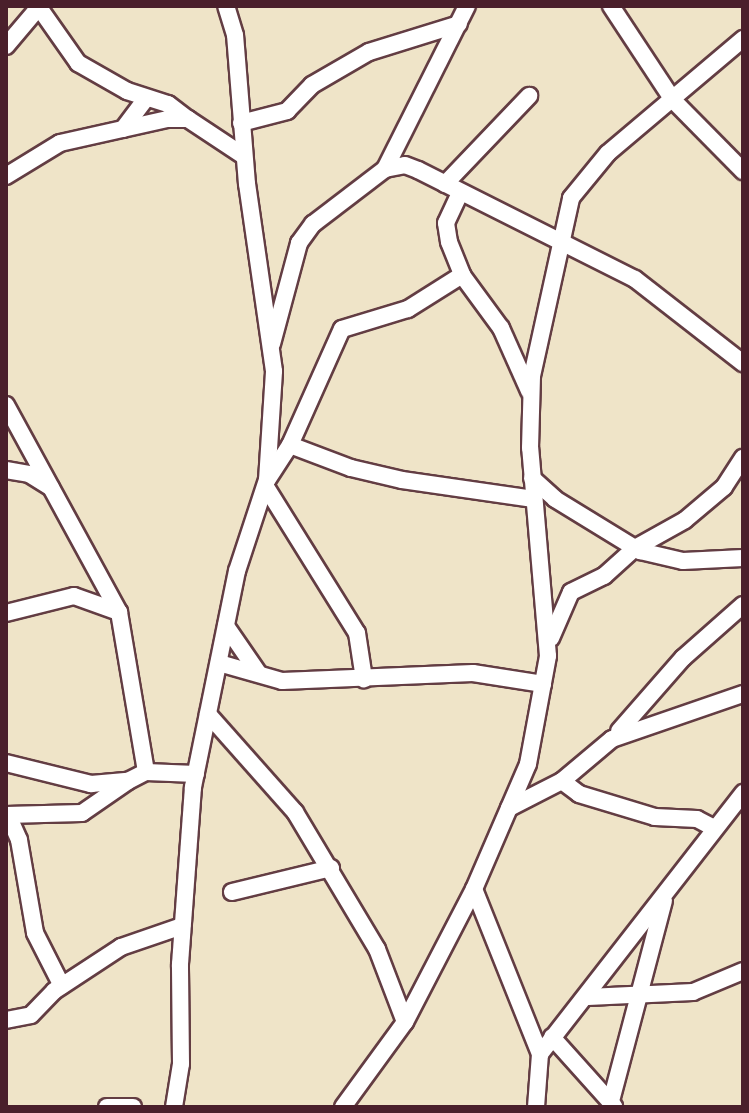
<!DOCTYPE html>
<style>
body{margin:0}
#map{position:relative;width:749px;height:1113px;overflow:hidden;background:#efe4c8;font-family:"IM FELL Great Primer",serif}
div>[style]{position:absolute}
.roads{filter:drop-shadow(2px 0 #633d43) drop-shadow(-2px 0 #633d43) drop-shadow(0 2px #633d43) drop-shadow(0 -2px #633d43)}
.minor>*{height:16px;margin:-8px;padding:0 8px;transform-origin:8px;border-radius:8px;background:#fff}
span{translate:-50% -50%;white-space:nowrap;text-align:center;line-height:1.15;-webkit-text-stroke:6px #f6f6f2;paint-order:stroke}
.frame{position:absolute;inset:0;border:8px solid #4a1f2b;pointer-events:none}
</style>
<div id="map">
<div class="roads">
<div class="minor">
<i style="left:38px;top:6px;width:70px;rotate:54.9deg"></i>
<i style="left:78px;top:63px;width:56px;rotate:29.7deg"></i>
<i style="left:127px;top:91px;width:43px;rotate:17.6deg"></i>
<i style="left:168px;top:104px;width:25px;rotate:37deg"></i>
<i style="left:611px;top:6px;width:113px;rotate:56.6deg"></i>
<i style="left:673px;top:100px;width:100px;rotate:45.4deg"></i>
<i style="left:6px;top:46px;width:51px;rotate:-49.8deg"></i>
<i style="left:241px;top:123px;width:48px;rotate:-14.6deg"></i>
<i style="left:287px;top:111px;width:36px;rotate:-46deg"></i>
<i style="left:312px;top:85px;width:66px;rotate:-30.1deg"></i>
<i style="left:369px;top:52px;width:94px;rotate:-17.3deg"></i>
<i style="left:123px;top:129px;width:39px;rotate:-53deg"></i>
<i style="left:385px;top:169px;width:20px;rotate:-11deg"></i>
<i style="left:405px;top:165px;width:14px;rotate:21deg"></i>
<i style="left:418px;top:170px;width:243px;rotate:26.7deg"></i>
<i style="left:635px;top:279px;width:137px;rotate:37.9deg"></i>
<i style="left:6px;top:176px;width:63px;rotate:-31.4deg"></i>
<i style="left:60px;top:143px;width:110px;rotate:-12.6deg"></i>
<i style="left:167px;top:119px;width:21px"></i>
<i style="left:188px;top:119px;width:67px;rotate:33.5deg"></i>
<i style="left:445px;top:184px;width:122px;rotate:-46.3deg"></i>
<i style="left:460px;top:193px;width:33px;rotate:115deg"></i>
<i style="left:446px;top:223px;width:19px;rotate:81deg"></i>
<i style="left:449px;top:242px;width:35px;rotate:68deg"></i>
<i style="left:462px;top:275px;width:66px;rotate:53.7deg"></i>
<i style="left:501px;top:328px;width:69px;rotate:66deg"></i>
<i style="left:272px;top:344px;width:105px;rotate:-75deg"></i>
<i style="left:299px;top:243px;width:24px;rotate:-54deg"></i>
<i style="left:313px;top:224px;width:91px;rotate:-37.4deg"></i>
<i style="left:385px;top:169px;width:182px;rotate:-63.3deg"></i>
<i style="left:6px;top:405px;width:236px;rotate:61.4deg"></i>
<i style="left:119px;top:612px;width:162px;rotate:80.4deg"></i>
<i style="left:146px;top:772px;width:50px;rotate:2.3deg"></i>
<i style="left:290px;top:445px;width:65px;rotate:20.7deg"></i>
<i style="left:351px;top:468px;width:52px;rotate:13.2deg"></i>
<i style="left:402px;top:480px;width:133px;rotate:8.2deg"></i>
<i style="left:6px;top:470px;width:23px;rotate:10deg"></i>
<i style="left:29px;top:474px;width:26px;rotate:32deg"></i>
<i style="left:532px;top:478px;width:31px;rotate:42deg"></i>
<i style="left:555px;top:499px;width:100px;rotate:31.5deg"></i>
<i style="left:640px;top:551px;width:44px;rotate:13.1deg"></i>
<i style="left:683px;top:561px;width:60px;rotate:-2.9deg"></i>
<i style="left:268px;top:479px;width:40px;rotate:-57.1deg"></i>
<i style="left:290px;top:445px;width:127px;rotate:-65.9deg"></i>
<i style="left:342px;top:329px;width:69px;rotate:-16.9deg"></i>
<i style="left:408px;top:309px;width:64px;rotate:-32.2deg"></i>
<i style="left:266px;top:487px;width:172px;rotate:58.1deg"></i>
<i style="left:357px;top:633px;width:47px;rotate:81.3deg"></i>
<i style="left:6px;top:613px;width:70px;rotate:-14deg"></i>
<i style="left:74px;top:596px;width:48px;rotate:19.6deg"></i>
<i style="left:226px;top:626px;width:58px;rotate:55.5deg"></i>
<i style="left:551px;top:638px;width:50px;rotate:-66.5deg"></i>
<i style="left:571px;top:592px;width:37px;rotate:-26deg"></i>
<i style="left:604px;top:576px;width:42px;rotate:-42.1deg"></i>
<i style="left:635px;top:548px;width:57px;rotate:-29.2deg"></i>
<i style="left:685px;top:520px;width:51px;rotate:-40.2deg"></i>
<i style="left:724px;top:487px;width:35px;rotate:-57deg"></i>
<i style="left:219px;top:663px;width:66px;rotate:15.9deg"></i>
<i style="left:282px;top:681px;width:191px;rotate:-2.4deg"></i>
<i style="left:473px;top:673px;width:71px;rotate:8.9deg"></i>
<i style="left:208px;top:714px;width:131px;rotate:48.4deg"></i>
<i style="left:295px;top:812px;width:160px;rotate:59.1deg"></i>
<i style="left:377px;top:949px;width:78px;rotate:69deg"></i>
<i style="left:619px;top:731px;width:97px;rotate:-48.8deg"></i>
<i style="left:683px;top:658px;width:80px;rotate:-41.5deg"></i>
<i style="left:6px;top:763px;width:88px;rotate:13.9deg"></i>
<i style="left:91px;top:784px;width:37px;rotate:-5deg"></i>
<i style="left:128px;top:781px;width:20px;rotate:-27deg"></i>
<i style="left:562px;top:781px;width:21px;rotate:37deg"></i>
<i style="left:579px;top:794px;width:79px;rotate:16.8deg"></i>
<i style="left:655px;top:817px;width:42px;rotate:2.7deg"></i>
<i style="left:697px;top:819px;width:19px;rotate:28deg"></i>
<i style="left:509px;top:808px;width:59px;rotate:-27deg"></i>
<i style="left:562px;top:781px;width:65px;rotate:-40deg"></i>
<i style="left:612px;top:739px;width:139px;rotate:-19deg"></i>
<i style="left:6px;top:815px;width:76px;rotate:-1.5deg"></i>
<i style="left:82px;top:813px;width:55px;rotate:-34.6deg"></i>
<i style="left:8px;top:815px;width:27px;rotate:66deg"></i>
<i style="left:19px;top:840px;width:94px;rotate:80.2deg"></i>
<i style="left:35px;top:933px;width:59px;rotate:63deg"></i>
<i style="left:474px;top:889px;width:178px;rotate:68.2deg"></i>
<i style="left:540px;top:1054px;width:53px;rotate:94.3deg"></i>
<i style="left:232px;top:892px;width:102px;rotate:-13.6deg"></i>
<i style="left:588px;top:997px;width:105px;rotate:-2.7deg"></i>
<i style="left:693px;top:992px;width:54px;rotate:-22.8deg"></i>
<i style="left:6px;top:1020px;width:25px;rotate:-11deg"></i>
<i style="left:31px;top:1015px;width:33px;rotate:-46deg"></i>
<i style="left:54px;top:991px;width:80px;rotate:-33.3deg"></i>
<i style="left:121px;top:947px;width:65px;rotate:-19deg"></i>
<i style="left:552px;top:1037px;width:93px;rotate:48.1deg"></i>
<i style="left:540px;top:1054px;width:331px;rotate:-52.1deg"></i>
<i style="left:611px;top:1101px;width:207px;rotate:-75.2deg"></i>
<i style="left:107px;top:1107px;width:26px"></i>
<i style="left:174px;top:1107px;width:44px;rotate:-80.8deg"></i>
<i style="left:181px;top:1064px;width:100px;rotate:-90.6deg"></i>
<i style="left:180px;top:964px;width:177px;rotate:-85.8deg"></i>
<i style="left:193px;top:787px;width:220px;rotate:-78.5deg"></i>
<i style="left:237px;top:571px;width:96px;rotate:-71.8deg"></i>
<i style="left:267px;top:480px;width:109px;rotate:-86.3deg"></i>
<i style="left:274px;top:371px;width:189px;rotate:-98.2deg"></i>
<i style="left:247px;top:184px;width:149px;rotate:-94.6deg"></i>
<i style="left:235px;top:35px;width:30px;rotate:-107deg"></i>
<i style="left:343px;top:1107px;width:105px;rotate:-53.9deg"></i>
<i style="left:405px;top:1022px;width:150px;rotate:-62.6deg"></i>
<i style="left:474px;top:889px;width:136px;rotate:-66.6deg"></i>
<i style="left:528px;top:764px;width:110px;rotate:-79.5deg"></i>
<i style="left:548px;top:656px;width:209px;rotate:-94.9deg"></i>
<i style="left:530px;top:448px;width:72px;rotate:-88.4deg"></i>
<i style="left:532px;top:376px;width:182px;rotate:-77.6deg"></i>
<i style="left:571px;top:198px;width:58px;rotate:-50.6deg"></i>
<i style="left:608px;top:153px;width:177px;rotate:-40.2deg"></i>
</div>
</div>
<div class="frame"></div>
</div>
